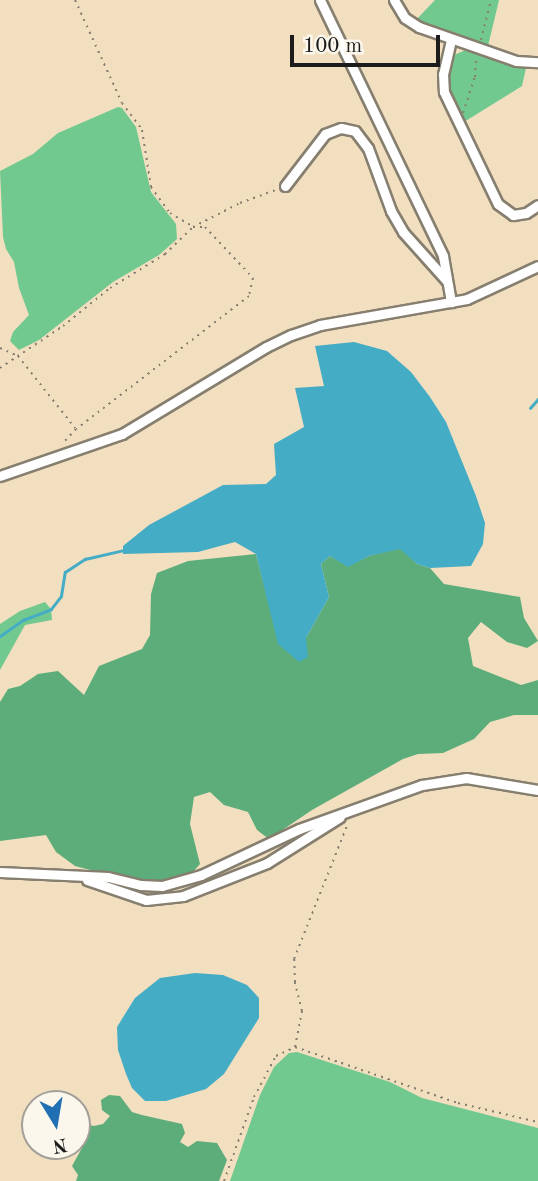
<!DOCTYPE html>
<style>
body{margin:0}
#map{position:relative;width:538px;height:1181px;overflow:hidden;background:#f1dfc0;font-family:"Old Standard TT",serif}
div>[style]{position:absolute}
.green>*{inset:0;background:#71c98f}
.forest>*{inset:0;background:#5cad7a}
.water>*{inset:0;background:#45acc5}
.stream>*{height:2.5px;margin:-1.25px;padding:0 1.25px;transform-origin:1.25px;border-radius:1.25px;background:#45acc5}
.path>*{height:2px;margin-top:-1px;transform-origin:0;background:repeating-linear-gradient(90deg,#867e6e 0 2px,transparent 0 7px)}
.roads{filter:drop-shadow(2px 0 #867e6e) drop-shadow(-2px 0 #867e6e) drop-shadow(0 2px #867e6e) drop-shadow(0 -2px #867e6e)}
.minor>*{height:9px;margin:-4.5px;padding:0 4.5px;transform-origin:4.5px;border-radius:4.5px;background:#fff}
span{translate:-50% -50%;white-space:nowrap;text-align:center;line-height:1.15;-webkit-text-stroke:7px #fbf7ec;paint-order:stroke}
.north{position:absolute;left:21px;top:1090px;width:70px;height:70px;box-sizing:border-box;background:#fbf7ec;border:2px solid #a29f99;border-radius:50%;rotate:169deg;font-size:19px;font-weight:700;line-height:28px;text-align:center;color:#1c1c1c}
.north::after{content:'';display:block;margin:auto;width:24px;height:32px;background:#1f6fb2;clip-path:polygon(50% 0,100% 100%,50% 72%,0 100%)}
.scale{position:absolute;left:290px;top:35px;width:150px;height:32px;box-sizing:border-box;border:4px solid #1c1c1c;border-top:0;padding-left:9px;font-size:21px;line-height:24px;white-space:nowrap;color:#1c1c1c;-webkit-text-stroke:5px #fbf7ec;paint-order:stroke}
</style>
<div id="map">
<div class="green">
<i style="clip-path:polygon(435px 0,499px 0,488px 46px,416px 20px)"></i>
<i style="clip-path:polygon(468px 49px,526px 68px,522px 86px,464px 122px,449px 92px,447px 78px,454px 55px)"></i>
<i style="clip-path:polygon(118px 107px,122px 108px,136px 127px,151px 192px,176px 224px,177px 239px,159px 255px,113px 282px,39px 340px,19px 350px,10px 341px,13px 332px,29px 315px,19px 288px,14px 262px,6px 249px,3px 237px,0 171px,33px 154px,58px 133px)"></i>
<i style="clip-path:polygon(45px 602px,51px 609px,52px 620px,25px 625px,0 670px,0 624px,20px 611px)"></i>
<i style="clip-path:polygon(297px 1052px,390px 1082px,422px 1098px,538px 1128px,538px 1181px,230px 1181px,260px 1095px,274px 1067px,289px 1053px)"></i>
</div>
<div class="forest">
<i style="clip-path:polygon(400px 548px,417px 564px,430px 568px,444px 584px,520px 597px,524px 618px,538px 641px,527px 648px,507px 642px,481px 622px,468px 638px,473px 666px,521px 685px,538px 680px,538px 715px,514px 715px,490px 722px,474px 739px,443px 753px,418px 754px,403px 759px,312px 810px,269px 839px,257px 830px,248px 812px,224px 805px,210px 792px,194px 797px,190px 824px,200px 864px,185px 881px,155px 887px,75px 866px,56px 852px,46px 835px,0 841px,0 702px,8px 689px,20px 686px,38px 674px,58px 671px,84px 695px,99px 666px,142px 649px,150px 635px,151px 594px,157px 573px,188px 561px,256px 554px,263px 582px,306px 638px,329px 597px,321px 564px,330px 556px,348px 566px,369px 556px)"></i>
<i style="clip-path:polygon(109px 1095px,120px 1096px,132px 1112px,142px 1115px,182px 1124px,185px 1133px,180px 1142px,188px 1147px,197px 1141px,217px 1143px,227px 1160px,219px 1181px,76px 1181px,78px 1175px,72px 1166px,82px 1148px,77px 1139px,77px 1122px,94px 1126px,103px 1124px,110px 1116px,102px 1110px,101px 1100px)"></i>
</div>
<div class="water">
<i style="clip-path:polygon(354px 342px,387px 351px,411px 372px,430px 397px,446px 422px,476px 496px,485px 523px,483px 544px,471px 566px,430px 568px,417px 564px,400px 549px,369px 556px,348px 567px,330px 556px,321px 564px,329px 597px,306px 638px,308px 657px,299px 662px,278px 644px,256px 554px,235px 542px,198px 552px,123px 554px,123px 546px,149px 525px,223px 485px,266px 484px,276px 475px,274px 444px,304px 427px,295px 388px,324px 386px,315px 346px)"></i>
<i style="clip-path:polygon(195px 973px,223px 975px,247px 985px,259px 998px,259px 1018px,224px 1074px,206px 1089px,166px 1101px,145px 1101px,132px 1088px,126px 1074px,118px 1050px,117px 1027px,135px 998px,160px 978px)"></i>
</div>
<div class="stream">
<i style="left:530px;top:408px;width:12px;rotate:-48deg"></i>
<i style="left:0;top:636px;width:28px;rotate:-35deg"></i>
<i style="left:23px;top:620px;width:30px;rotate:-21deg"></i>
<i style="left:51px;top:609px;width:16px;rotate:-52deg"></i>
<i style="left:61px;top:596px;width:24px;rotate:-81deg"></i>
<i style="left:65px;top:572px;width:24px;rotate:-33deg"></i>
<i style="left:85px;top:559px;width:39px;rotate:-13deg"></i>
</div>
<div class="path">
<i style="left:75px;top:0;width:113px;rotate:65.5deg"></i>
<i style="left:122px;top:103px;width:34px;rotate:53deg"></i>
<i style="left:142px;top:130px;width:58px;rotate:81deg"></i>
<i style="left:151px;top:187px;width:32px;rotate:54deg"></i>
<i style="left:170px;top:213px;width:27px;rotate:31deg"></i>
<i style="left:193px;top:227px;width:53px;rotate:-27.1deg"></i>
<i style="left:240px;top:203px;width:40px;rotate:-20.2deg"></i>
<i style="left:481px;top:40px;width:41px;rotate:-76deg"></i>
<i style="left:463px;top:113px;width:38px;rotate:-72deg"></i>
<i style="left:475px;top:77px;width:19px;rotate:-87deg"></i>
<i style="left:0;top:348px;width:20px;rotate:24deg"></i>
<i style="left:18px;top:356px;width:92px;rotate:51.6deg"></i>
<i style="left:0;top:368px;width:76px;rotate:-33.7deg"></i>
<i style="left:63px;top:326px;width:60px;rotate:-39deg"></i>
<i style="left:110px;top:288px;width:65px;rotate:-31.7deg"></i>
<i style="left:165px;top:254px;width:39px;rotate:-44deg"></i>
<i style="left:193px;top:227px;width:12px"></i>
<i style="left:205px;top:227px;width:70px;rotate:46.7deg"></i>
<i style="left:253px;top:278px;width:18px;rotate:103deg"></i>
<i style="left:249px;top:296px;width:218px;rotate:142.4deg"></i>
<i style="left:76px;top:429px;width:19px;rotate:133deg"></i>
<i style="left:295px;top:1047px;width:37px;rotate:-79deg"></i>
<i style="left:302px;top:1011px;width:30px;rotate:-104deg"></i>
<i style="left:295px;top:982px;width:23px;rotate:-92deg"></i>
<i style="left:294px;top:959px;width:146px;rotate:-68.3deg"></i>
<i style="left:224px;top:1181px;width:89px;rotate:-70.3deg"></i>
<i style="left:254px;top:1097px;width:47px;rotate:-61.8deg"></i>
<i style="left:276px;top:1056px;width:21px;rotate:-25deg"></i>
<i style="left:295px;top:1047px;width:172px;rotate:19deg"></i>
<i style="left:458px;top:1103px;width:82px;rotate:13.4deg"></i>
</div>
<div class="roads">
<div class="minor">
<i style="left:320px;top:0;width:284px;rotate:64.3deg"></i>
<i style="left:443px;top:256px;width:47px;rotate:80.1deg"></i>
<i style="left:394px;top:0;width:21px;rotate:59deg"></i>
<i style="left:405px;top:18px;width:17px;rotate:33deg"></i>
<i style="left:419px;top:27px;width:103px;rotate:19.3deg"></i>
<i style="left:516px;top:61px;width:22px;rotate:3deg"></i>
<i style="left:451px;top:40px;width:35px;rotate:103deg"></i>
<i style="left:443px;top:74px;width:18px;rotate:87deg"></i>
<i style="left:444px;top:92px;width:124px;rotate:64.3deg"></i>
<i style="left:498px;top:204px;width:19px;rotate:36deg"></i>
<i style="left:513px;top:215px;width:13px;rotate:-9deg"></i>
<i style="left:526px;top:213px;width:14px;rotate:-34deg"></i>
<i style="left:285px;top:186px;width:66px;rotate:-52.4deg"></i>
<i style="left:325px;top:134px;width:17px;rotate:-21deg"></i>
<i style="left:341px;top:128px;width:14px;rotate:12deg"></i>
<i style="left:355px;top:131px;width:21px;rotate:53deg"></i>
<i style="left:368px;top:148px;width:67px;rotate:69.9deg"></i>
<i style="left:391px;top:211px;width:24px;rotate:60deg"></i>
<i style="left:403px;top:232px;width:66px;rotate:48.1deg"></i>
<i style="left:0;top:476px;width:129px;rotate:-19deg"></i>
<i style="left:122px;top:434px;width:168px;rotate:-31.1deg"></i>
<i style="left:266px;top:347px;width:28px;rotate:-26deg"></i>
<i style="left:291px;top:335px;width:31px;rotate:-19deg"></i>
<i style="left:320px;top:325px;width:149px;rotate:-10deg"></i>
<i style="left:467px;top:299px;width:78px;rotate:-24.9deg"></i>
<i style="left:0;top:872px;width:108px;rotate:2.7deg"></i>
<i style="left:108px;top:877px;width:34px;rotate:14deg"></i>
<i style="left:141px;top:885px;width:21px;rotate:3deg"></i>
<i style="left:162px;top:886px;width:41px;rotate:-15.8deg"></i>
<i style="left:201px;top:875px;width:108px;rotate:-25.1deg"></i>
<i style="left:299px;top:829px;width:131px;rotate:-19.7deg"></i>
<i style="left:422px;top:785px;width:45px;rotate:-9deg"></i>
<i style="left:466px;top:778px;width:73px;rotate:9.5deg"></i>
<i style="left:87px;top:880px;width:62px;rotate:18.7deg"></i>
<i style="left:146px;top:900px;width:37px;rotate:-6deg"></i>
<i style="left:183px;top:896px;width:90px;rotate:-21.4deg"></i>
<i style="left:267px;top:863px;width:86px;rotate:-32.2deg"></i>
</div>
</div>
<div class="north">N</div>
<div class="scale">100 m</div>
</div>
